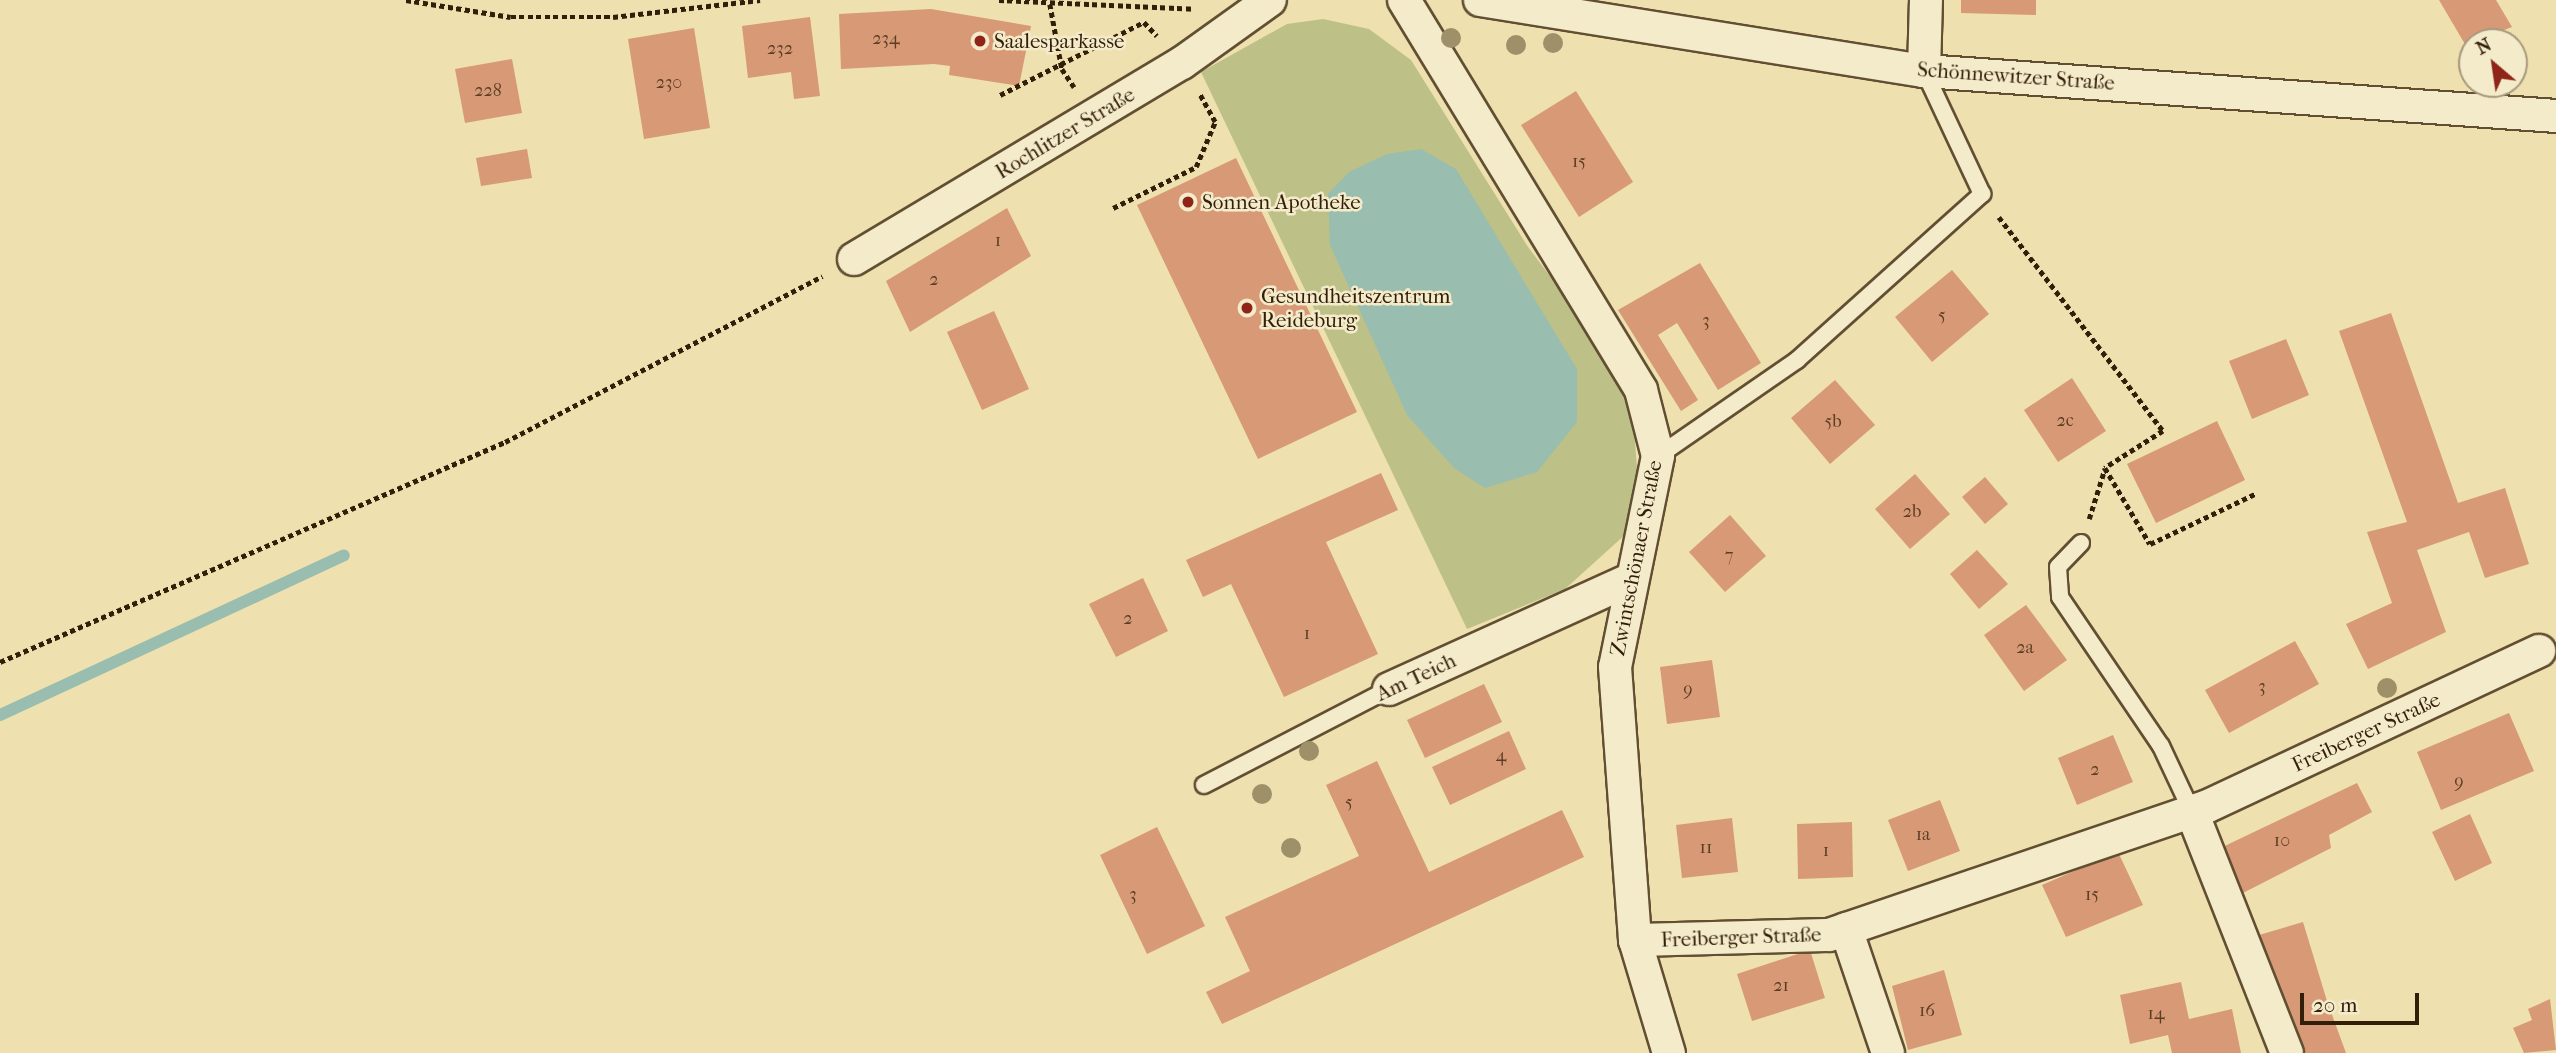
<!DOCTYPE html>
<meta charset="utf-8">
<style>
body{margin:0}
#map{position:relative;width:2556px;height:1053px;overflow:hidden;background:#eee0af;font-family:"IM FELL French Canon",serif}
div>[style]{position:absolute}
.green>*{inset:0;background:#bdc187}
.water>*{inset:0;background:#99bdae}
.stream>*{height:12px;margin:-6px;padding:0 6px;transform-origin:6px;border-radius:6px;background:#99bdae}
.building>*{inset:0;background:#d79976}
.path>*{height:4.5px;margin-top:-2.25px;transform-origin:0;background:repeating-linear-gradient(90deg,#331f09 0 5px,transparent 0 8.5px)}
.roads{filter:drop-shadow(2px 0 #624f32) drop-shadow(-2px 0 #624f32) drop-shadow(0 2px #624f32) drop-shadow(0 -2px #624f32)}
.lane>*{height:16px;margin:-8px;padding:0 8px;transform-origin:8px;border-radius:8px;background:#f4ebcb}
.street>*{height:32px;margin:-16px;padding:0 16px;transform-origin:16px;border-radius:16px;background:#f4ebcb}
.trees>*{width:20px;height:20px;margin:-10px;border-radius:50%;background:#9e9169}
.dots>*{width:19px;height:19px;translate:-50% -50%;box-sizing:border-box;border:4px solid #f4ebcb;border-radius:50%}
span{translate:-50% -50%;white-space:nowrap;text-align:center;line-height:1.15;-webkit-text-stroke:5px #f4ebcb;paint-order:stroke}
.number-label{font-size:18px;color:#5c3e24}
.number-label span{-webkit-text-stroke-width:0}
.poi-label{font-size:21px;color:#331f09}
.left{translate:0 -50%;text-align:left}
.street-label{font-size:21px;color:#331f09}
.north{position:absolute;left:2458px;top:28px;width:70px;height:70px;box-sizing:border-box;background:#f4ebcb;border:2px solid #a7997d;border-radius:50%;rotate:331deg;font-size:19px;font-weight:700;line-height:28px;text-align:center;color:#331f09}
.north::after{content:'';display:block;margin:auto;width:24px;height:32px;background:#8f2418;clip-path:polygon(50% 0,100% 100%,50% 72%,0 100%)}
.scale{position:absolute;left:2300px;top:993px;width:119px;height:32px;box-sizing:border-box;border:4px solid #331f09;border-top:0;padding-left:9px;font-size:21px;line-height:24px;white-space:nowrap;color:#331f09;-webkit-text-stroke:5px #f4ebcb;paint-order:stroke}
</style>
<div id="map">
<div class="green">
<i style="clip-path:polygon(1323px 19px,1369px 29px,1411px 60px,1528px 247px,1618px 366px,1632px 402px,1639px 495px,1627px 533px,1565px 589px,1467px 629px,1201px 72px,1287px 24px)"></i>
</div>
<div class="water">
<i style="clip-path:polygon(1421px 149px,1456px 169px,1577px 369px,1577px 422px,1537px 472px,1485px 488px,1454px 468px,1407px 415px,1330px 245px,1328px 194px,1349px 172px,1387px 154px)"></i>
</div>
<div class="stream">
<i style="left:0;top:715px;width:379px;rotate:-24.9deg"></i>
</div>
<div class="building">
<i style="clip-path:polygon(1961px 0,2036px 0,2036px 15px,1961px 13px)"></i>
<i style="clip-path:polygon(2439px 0,2496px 0,2512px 27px,2472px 42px,2469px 51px)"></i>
<i style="clip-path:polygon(931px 9px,1031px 26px,1019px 86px,949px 75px,950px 66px,934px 64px,841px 69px,839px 14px)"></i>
<i style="clip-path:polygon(810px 17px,820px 96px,794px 99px,791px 72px,748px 78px,742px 26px)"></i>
<i style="clip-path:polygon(694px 28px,710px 128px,644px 139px,628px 39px)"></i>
<i style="clip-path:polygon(512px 59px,522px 113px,465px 123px,455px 69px)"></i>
<i style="clip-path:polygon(1576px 91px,1633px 182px,1579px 217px,1521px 125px)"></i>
<i style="clip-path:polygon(527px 149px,532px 178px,481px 186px,476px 158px)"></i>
<i style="clip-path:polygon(1236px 158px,1357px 412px,1258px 459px,1137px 205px)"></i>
<i style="clip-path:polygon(1007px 208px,1031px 256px,910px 332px,886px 281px)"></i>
<i style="clip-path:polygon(1700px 263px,1761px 363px,1718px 390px,1677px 323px,1658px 335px,1698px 400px,1681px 411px,1618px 310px)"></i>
<i style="clip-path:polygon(1952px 270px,1989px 314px,1932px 362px,1895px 317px)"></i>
<i style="clip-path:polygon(994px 311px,1029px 389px,982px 410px,947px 332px)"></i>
<i style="clip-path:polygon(2391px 313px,2458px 503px,2505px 488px,2529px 564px,2485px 578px,2469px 532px,2417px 550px,2446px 632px,2368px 669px,2346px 624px,2392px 603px,2367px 532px,2407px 522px,2339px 331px)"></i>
<i style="clip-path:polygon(2286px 339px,2309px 395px,2252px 419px,2229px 361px)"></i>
<i style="clip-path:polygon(2072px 378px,2106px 431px,2058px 462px,2024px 410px)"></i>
<i style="clip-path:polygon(1835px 380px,1875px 425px,1830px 464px,1791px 418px)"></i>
<i style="clip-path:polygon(2217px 421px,2245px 480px,2156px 523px,2127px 464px)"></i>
<i style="clip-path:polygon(1381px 473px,1398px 510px,1326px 542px,1378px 654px,1284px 697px,1231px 584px,1203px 597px,1186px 560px)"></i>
<i style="clip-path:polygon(1915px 474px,1950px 514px,1910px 549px,1875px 509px)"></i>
<i style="clip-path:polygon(1985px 477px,2008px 504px,1985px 524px,1962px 497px)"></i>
<i style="clip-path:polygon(1730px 515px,1766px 556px,1725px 592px,1689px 552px)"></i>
<i style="clip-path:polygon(1977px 550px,2008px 584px,1979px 609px,1950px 574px)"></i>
<i style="clip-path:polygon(1143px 578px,1168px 631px,1116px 657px,1089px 604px)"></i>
<i style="clip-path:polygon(2026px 605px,2067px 660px,2024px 691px,1984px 635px)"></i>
<i style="clip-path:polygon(2295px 641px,2319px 684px,2229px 733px,2205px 690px)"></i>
<i style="clip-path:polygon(1712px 660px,1720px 717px,1667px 724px,1660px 667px)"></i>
<i style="clip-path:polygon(1484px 684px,1502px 722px,1425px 758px,1407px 720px)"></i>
<i style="clip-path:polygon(2509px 713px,2534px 771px,2441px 810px,2417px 752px)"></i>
<i style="clip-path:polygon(1509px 731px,1526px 769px,1450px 805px,1432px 767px)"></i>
<i style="clip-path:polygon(2113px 735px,2133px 782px,2077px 805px,2058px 758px)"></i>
<i style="clip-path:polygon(1377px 761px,1429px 872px,1562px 810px,1584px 857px,1222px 1024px,1206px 992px,1250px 971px,1225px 917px,1359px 856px,1326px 785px)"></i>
<i style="clip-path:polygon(2357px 783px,2372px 812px,2329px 835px,2331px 848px,2237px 896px,2210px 853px)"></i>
<i style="clip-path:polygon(1940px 800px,1960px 851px,1908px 871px,1888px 820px)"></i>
<i style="clip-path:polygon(2470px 814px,2492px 863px,2455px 881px,2432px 832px)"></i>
<i style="clip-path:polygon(1732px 818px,1738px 872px,1682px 878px,1676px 825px)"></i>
<i style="clip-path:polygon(1852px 822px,1853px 877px,1798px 879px,1797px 824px)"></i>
<i style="clip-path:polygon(1157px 827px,1205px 926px,1147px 954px,1100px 855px)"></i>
<i style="clip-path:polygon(2118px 852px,2143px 905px,2066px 937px,2042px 885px)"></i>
<i style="clip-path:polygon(2303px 922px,2327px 1001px,2346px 1053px,2296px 1053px,2283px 1017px,2259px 935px)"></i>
<i style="clip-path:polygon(1810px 950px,1825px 998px,1752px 1021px,1737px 974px)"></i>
<i style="clip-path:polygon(1944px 970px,1962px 1035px,1908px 1050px,1892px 986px)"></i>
<i style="clip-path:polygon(2181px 982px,2189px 1019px,2232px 1009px,2241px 1053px,2172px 1053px,2168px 1035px,2130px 1044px,2120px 995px)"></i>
<i style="clip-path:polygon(2550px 999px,2556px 1050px,2524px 1053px,2513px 1028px,2532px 1020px,2528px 1009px)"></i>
</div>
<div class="path">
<i style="left:406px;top:0;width:106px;rotate:9.2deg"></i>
<i style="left:511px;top:17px;width:102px"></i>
<i style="left:613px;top:17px;width:148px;rotate:-6.6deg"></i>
<i style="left:999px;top:0;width:195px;rotate:2.6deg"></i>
<i style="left:1050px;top:4px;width:66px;rotate:79.5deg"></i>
<i style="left:1062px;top:69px;width:22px;rotate:56deg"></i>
<i style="left:1000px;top:95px;width:161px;rotate:-26.9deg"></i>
<i style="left:1144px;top:22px;width:19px;rotate:47deg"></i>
<i style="left:1113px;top:208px;width:93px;rotate:-26.3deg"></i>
<i style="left:1196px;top:167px;width:49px;rotate:-67.1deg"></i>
<i style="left:1215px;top:122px;width:33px;rotate:-119deg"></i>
<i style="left:1999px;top:217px;width:270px;rotate:52.5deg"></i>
<i style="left:2163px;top:431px;width:69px;rotate:147.5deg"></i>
<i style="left:2105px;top:468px;width:88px;rotate:59.4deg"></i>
<i style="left:2150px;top:544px;width:116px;rotate:-25.5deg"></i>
<i style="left:2089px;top:519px;width:53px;rotate:-72.6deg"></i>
<i style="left:0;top:662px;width:551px;rotate:-23.54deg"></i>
<i style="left:505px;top:442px;width:358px;rotate:-27.6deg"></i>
</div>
<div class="roads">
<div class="lane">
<i style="left:1658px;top:456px;width:169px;rotate:-34.6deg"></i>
<i style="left:1797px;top:360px;width:249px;rotate:-41.9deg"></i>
<i style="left:1982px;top:194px;width:136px;rotate:-115.2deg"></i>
<i style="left:2081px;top:543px;width:33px;rotate:134deg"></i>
<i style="left:2058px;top:567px;width:30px;rotate:86deg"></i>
<i style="left:2060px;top:597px;width:180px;rotate:55.9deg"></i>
<i style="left:2161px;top:746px;width:73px;rotate:64.8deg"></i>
<i style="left:1204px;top:785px;width:208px;rotate:-27.4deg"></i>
</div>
<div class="street">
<i style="left:1404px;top:0;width:456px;rotate:58.7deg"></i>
<i style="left:1641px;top:390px;width:68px;rotate:75.6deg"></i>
<i style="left:1658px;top:456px;width:215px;rotate:101.5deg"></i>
<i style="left:1615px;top:667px;width:274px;rotate:85.8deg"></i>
<i style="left:1635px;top:940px;width:118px;rotate:73.3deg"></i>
<i style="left:1480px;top:0;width:450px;rotate:9.1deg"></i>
<i style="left:1924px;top:71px;width:634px;rotate:4.07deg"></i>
<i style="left:1924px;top:71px;width:71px;rotate:-88.4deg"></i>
<i style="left:854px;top:259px;width:382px;rotate:-30.9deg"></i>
<i style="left:1182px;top:63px;width:108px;rotate:-35.6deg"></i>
<i style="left:1389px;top:689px;width:266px;rotate:-24.4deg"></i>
<i style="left:2192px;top:812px;width:259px;rotate:68.5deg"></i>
<i style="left:1846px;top:929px;width:131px;rotate:71.3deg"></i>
<i style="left:1635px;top:940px;width:194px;rotate:-1.5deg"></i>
<i style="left:1829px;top:935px;width:398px;rotate:-18.8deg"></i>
<i style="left:2206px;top:807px;width:368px;rotate:-25.1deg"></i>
</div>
</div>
<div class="trees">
<i style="left:1451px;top:38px"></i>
<i style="left:1553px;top:43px"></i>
<i style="left:1516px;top:45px"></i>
<i style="left:2387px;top:688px"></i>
<i style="left:1309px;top:751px"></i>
<i style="left:1262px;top:794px"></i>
<i style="left:1291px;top:848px"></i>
</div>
<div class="dots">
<i style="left:980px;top:41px;background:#8f2418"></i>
<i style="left:1188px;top:202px;background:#8f2418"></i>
<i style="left:1247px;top:308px;background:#8f2418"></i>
</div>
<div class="number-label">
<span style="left:886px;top:39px">234</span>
<span style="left:780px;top:49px">232</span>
<span style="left:669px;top:83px">230</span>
<span style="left:488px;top:91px">228</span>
<span style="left:1579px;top:162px">15</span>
<span style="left:998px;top:241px">1</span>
<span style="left:934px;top:280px">2</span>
<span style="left:1942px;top:316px">5</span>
<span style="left:1706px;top:321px">3</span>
<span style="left:2065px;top:421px">2c</span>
<span style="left:1833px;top:422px">5b</span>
<span style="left:1912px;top:512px">2b</span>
<span style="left:1729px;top:556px">7</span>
<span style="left:1128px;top:619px">2</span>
<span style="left:1307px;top:634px">1</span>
<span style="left:2025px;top:648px">2a</span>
<span style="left:2262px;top:687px">3</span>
<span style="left:1688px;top:690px">9</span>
<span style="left:1501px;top:756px">4</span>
<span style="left:2095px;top:770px">2</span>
<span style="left:2459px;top:782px">9</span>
<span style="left:1349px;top:803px">5</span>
<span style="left:1923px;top:835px">1a</span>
<span style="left:2282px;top:841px">10</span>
<span style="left:1706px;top:848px">11</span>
<span style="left:1826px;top:851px">1</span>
<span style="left:1133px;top:895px">3</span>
<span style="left:2092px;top:895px">15</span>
<span style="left:1781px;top:986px">21</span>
<span style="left:1927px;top:1011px">16</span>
<span style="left:2156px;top:1014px">14</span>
</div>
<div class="poi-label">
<span class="left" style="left:994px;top:41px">Saalesparkasse</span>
<span class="left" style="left:1202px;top:202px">Sonnen Apotheke</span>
<span class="left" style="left:1261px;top:308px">Gesundheitszentrum<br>Reideburg</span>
</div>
<div class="street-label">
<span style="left:2016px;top:76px;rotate:4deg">Schönnewitzer Straße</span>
<span style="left:1065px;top:133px;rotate:-31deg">Rochlitzer Straße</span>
<span style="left:1636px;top:558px;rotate:-79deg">Zwintschönaer Straße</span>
<span style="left:1416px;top:677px;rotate:-25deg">Am Teich</span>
<span style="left:2366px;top:732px;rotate:-25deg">Freiberger Straße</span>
<span style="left:1741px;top:937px;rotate:-2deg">Freiberger Straße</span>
</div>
<div class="north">N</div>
<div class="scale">20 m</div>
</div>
